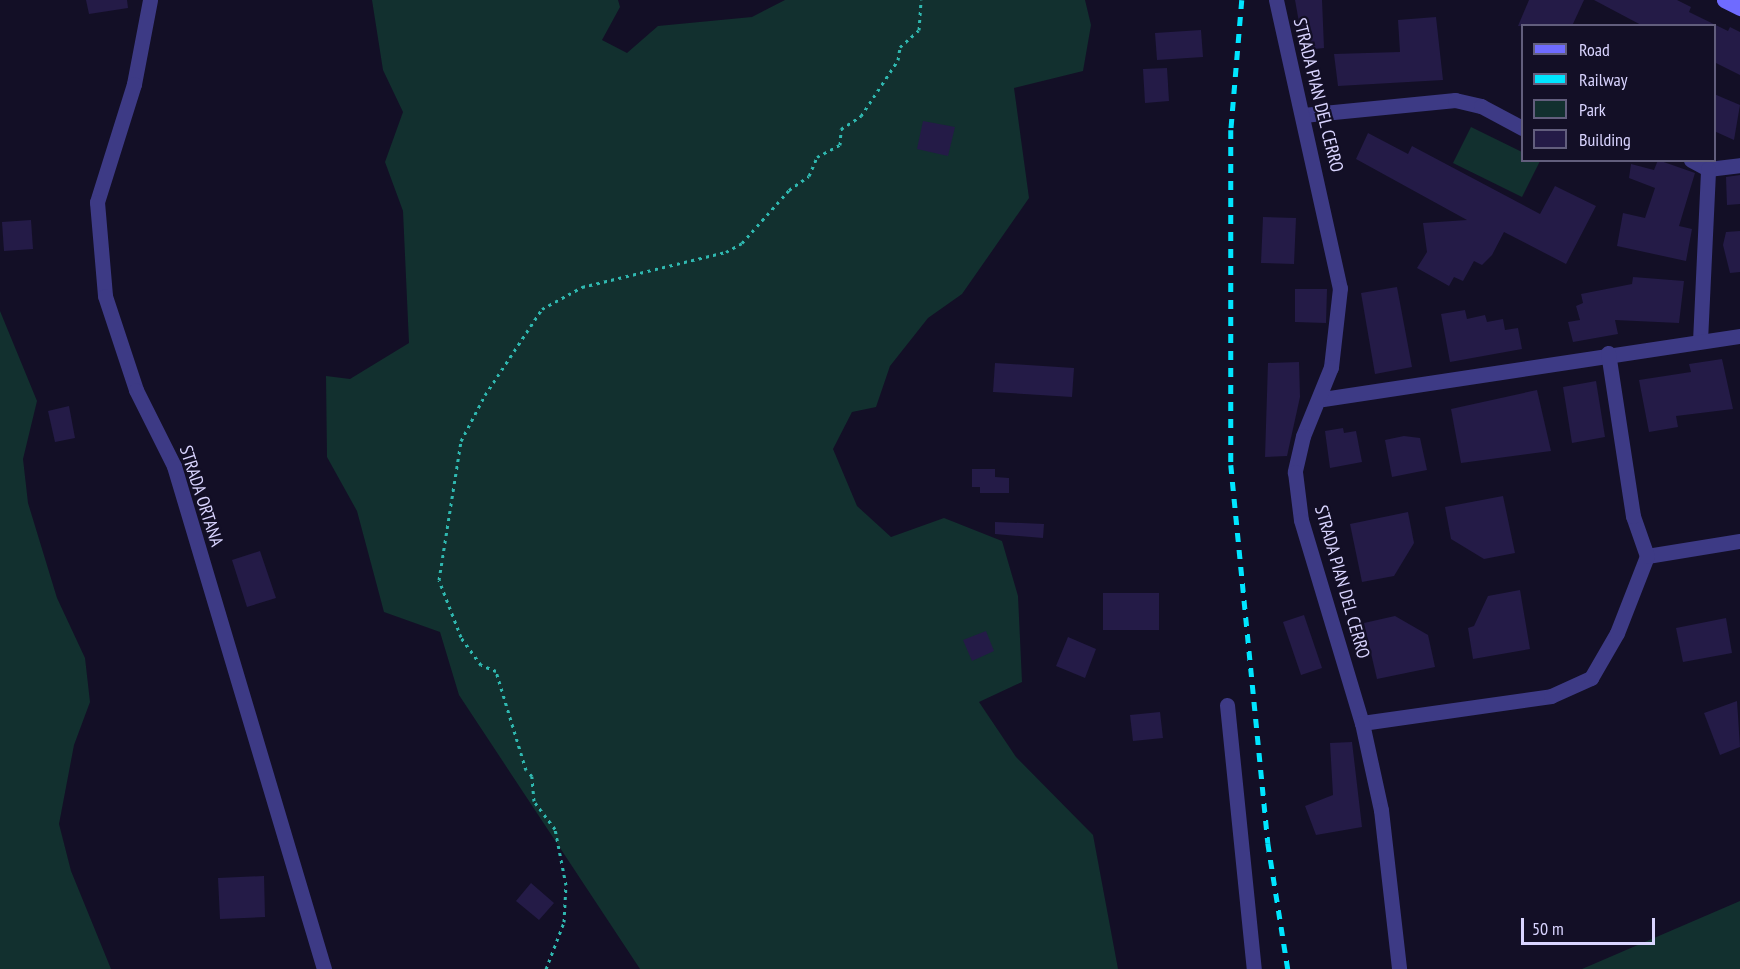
<!DOCTYPE html>
<style>
body{margin:0}
#map{position:relative;width:1740px;height:969px;overflow:hidden;background:#130f26;font-family:"PT Sans Narrow",sans-serif}
div>[style]{position:absolute}
.green>*{inset:0;background:#12302f}
.building>*{inset:0;background:#241b47}
.path>*{height:3px;margin-top:-1.5px;transform-origin:0;background:repeating-linear-gradient(90deg,#2fb8b0 0 3px,transparent 0 7.5px)}
.minor>*{height:15px;margin:-7.5px;padding:0 7.5px;transform-origin:7.5px;border-radius:7.5px;background:#3d3a85}
.tertiary>*{height:15px;margin:-7.5px;padding:0 7.5px;transform-origin:7.5px;border-radius:7.5px;background:#3d3a85}
.secondary>*{height:15px;margin:-7.5px;padding:0 7.5px;transform-origin:7.5px;border-radius:7.5px;background:#6f6bff}
.rail>*{height:4.5px;margin-top:-2.25px;transform-origin:0;background:repeating-linear-gradient(90deg,#00e5ff 0 9px,transparent 0 17px)}
span{translate:-50% -50%;white-space:nowrap;text-align:center;line-height:1.15;-webkit-text-stroke:4.5px #130f26;paint-order:stroke}
.street-label{font-size:18px;color:#d9d4ff}
.legend{position:absolute;left:1521px;top:24px;width:195px;height:138px;box-sizing:border-box;background:#130f26;border:2px solid #625e7d;margin:0;padding:8px 10px;list-style:none;font-size:18px;color:#d9d4ff}
.legend li{display:flex;align-items:center;gap:12px;height:30px}
.legend b{width:30px;border:2px solid #625e7d}
.scale{position:absolute;left:1521px;top:918px;width:134px;height:27px;box-sizing:border-box;border:3px solid #d9d4ff;border-top:0;padding-left:8px;font-size:18px;line-height:21px;white-space:nowrap;color:#d9d4ff;-webkit-text-stroke:4px #130f26;paint-order:stroke}
</style>
<div id="map">
<div class="green">
<i style="clip-path:polygon(372px 0,618px 0,620px 7px,602px 40px,627px 53px,658px 26px,752px 17px,785px 0,1085px 0,1091px 25px,1083px 71px,1014px 88px,1029px 198px,962px 294px,928px 318px,890px 366px,876px 407px,852px 412px,833px 449px,857px 506px,891px 537px,944px 518px,1002px 541px,1018px 596px,1022px 682px,979px 702px,1016px 757px,1093px 835px,1118px 969px,640px 969px,459px 695px,440px 632px,384px 612px,357px 511px,327px 457px,326px 376px,350px 379px,409px 343px,403px 211px,385px 162px,403px 112px,383px 70px)"></i>
<i style="clip-path:polygon(1471px 127px,1522px 152px,1522px 160px,1540px 161px,1522px 197px,1453px 163px)"></i>
<i style="clip-path:polygon(0 311px,37px 401px,23px 459px,28px 503px,57px 598px,85px 658px,90px 702px,74px 745px,59px 824px,71px 871px,111px 969px,0 969px)"></i>
<i style="clip-path:polygon(1740px 901px,1740px 969px,1582px 969px)"></i>
</div>
<div class="building">
<i style="clip-path:polygon(86px 0,127px 0,128px 8px,89px 14px)"></i>
<i style="clip-path:polygon(1295px 0,1322px 0,1324px 48px,1304px 50px)"></i>
<i style="clip-path:polygon(1529px 0,1584px 0,1572px 26px,1518px 26px)"></i>
<i style="clip-path:polygon(1594px 0,1677px 0,1691px 7px,1689px 12px,1728px 31px,1730px 27px,1740px 32px,1740px 75px,1714px 62px,1714px 26px,1643px 26px)"></i>
<i style="clip-path:polygon(1436px 17px,1443px 80px,1338px 86px,1334px 54px,1400px 52px,1398px 20px)"></i>
<i style="clip-path:polygon(1201px 30px,1203px 57px,1157px 60px,1155px 33px)"></i>
<i style="clip-path:polygon(1167px 68px,1169px 101px,1145px 103px,1143px 69px)"></i>
<i style="clip-path:polygon(1714px 94px,1740px 105px,1734px 140px,1714px 131px)"></i>
<i style="clip-path:polygon(923px 121px,955px 127px,948px 156px,917px 149px)"></i>
<i style="clip-path:polygon(1368px 133px,1408px 154px,1412px 146px,1540px 214px,1555px 186px,1596px 206px,1566px 264px,1504px 232px,1492px 255px,1482px 265px,1474px 261px,1463px 281px,1454px 277px,1449px 286px,1417px 268px,1427px 252px,1423px 223px,1467px 220px,1356px 159px)"></i>
<i style="clip-path:polygon(1658px 160px,1695px 173px,1679px 226px,1692px 229px,1686px 261px,1617px 246px,1623px 213px,1645px 218px,1655px 188px,1629px 178px,1631px 164px,1654px 170px)"></i>
<i style="clip-path:polygon(1740px 175px,1740px 204px,1727px 205px,1726px 177px)"></i>
<i style="clip-path:polygon(1263px 217px,1296px 218px,1294px 264px,1261px 263px)"></i>
<i style="clip-path:polygon(31px 220px,33px 249px,4px 251px,2px 222px)"></i>
<i style="clip-path:polygon(1740px 231px,1740px 272px,1730px 273px,1723px 245px,1726px 232px)"></i>
<i style="clip-path:polygon(1633px 277px,1684px 281px,1679px 323px,1615px 320px,1618px 334px,1573px 342px,1568px 322px,1580px 320px,1576px 306px,1583px 303px,1581px 294px,1632px 284px)"></i>
<i style="clip-path:polygon(1397px 287px,1412px 367px,1375px 374px,1361px 293px)"></i>
<i style="clip-path:polygon(1295px 289px,1327px 289px,1326px 323px,1295px 322px)"></i>
<i style="clip-path:polygon(1465px 310px,1467px 319px,1485px 315px,1487px 322px,1503px 319px,1505px 330px,1518px 328px,1522px 349px,1450px 362px,1441px 314px)"></i>
<i style="clip-path:polygon(1722px 359px,1733px 409px,1676px 416px,1678px 427px,1649px 432px,1639px 380px,1691px 372px,1689px 364px)"></i>
<i style="clip-path:polygon(1299px 362px,1300px 397px,1287px 456px,1265px 457px,1268px 363px)"></i>
<i style="clip-path:polygon(995px 363px,1074px 368px,1072px 397px,993px 392px)"></i>
<i style="clip-path:polygon(1596px 381px,1605px 437px,1572px 443px,1563px 387px)"></i>
<i style="clip-path:polygon(1537px 390px,1551px 451px,1461px 463px,1451px 409px)"></i>
<i style="clip-path:polygon(69px 406px,75px 438px,55px 442px,48px 411px)"></i>
<i style="clip-path:polygon(1343px 428px,1344px 433px,1356px 431px,1362px 462px,1330px 468px,1325px 431px)"></i>
<i style="clip-path:polygon(1404px 436px,1420px 438px,1427px 470px,1392px 477px,1385px 440px)"></i>
<i style="clip-path:polygon(972px 469px,995px 469px,995px 477px,1009px 478px,1009px 493px,980px 493px,980px 487px,972px 487px)"></i>
<i style="clip-path:polygon(1503px 496px,1515px 553px,1484px 559px,1451px 539px,1445px 507px)"></i>
<i style="clip-path:polygon(1408px 512px,1414px 543px,1394px 576px,1362px 582px,1350px 524px)"></i>
<i style="clip-path:polygon(995px 522px,1044px 524px,1043px 538px,995px 534px)"></i>
<i style="clip-path:polygon(260px 551px,276px 598px,247px 607px,232px 560px)"></i>
<i style="clip-path:polygon(1520px 590px,1530px 649px,1473px 659px,1468px 628px,1474px 626px,1488px 596px)"></i>
<i style="clip-path:polygon(1103px 593px,1159px 593px,1159px 630px,1103px 630px)"></i>
<i style="clip-path:polygon(1304px 615px,1322px 668px,1301px 675px,1283px 622px)"></i>
<i style="clip-path:polygon(1395px 616px,1428px 635px,1435px 667px,1377px 679px,1364px 623px)"></i>
<i style="clip-path:polygon(1726px 618px,1732px 653px,1683px 662px,1676px 628px)"></i>
<i style="clip-path:polygon(986px 631px,994px 651px,972px 661px,963px 640px)"></i>
<i style="clip-path:polygon(1068px 637px,1096px 649px,1085px 678px,1056px 666px)"></i>
<i style="clip-path:polygon(1737px 701px,1740px 747px,1720px 755px,1704px 713px)"></i>
<i style="clip-path:polygon(1160px 712px,1163px 738px,1133px 741px,1130px 715px)"></i>
<i style="clip-path:polygon(1352px 742px,1362px 827px,1316px 835px,1305px 806px,1333px 795px,1330px 743px)"></i>
<i style="clip-path:polygon(264px 876px,265px 917px,220px 919px,218px 878px)"></i>
<i style="clip-path:polygon(531px 883px,554px 903px,539px 920px,516px 901px)"></i>
</div>
<div class="path">
<i style="left:546px;top:969px;width:50px;rotate:-69deg"></i>
<i style="left:564px;top:922px;width:37px;rotate:-87deg"></i>
<i style="left:566px;top:885px;width:57px;rotate:-101.1deg"></i>
<i style="left:555px;top:829px;width:35px;rotate:-127deg"></i>
<i style="left:534px;top:801px;width:25px;rotate:-95deg"></i>
<i style="left:532px;top:776px;width:8px;rotate:-135deg"></i>
<i style="left:526px;top:770px;width:103px;rotate:-106.9deg"></i>
<i style="left:496px;top:671px;width:16px;rotate:-158deg"></i>
<i style="left:481px;top:665px;width:34px;rotate:-126deg"></i>
<i style="left:461px;top:637px;width:61px;rotate:-111.1deg"></i>
<i style="left:439px;top:580px;width:141px;rotate:-81deg"></i>
<i style="left:461px;top:441px;width:52px;rotate:-62.4deg"></i>
<i style="left:485px;top:395px;width:103px;rotate:-56.5deg"></i>
<i style="left:542px;top:309px;width:46px;rotate:-28.8deg"></i>
<i style="left:582px;top:287px;width:148px;rotate:-13.7deg"></i>
<i style="left:726px;top:252px;width:18px;rotate:-29deg"></i>
<i style="left:742px;top:243px;width:71px;rotate:-48.4deg"></i>
<i style="left:789px;top:190px;width:24px;rotate:-35deg"></i>
<i style="left:809px;top:176px;width:21px;rotate:-67deg"></i>
<i style="left:817px;top:157px;width:26px;rotate:-28deg"></i>
<i style="left:840px;top:145px;width:16px;rotate:-86deg"></i>
<i style="left:841px;top:129px;width:24px;rotate:-33deg"></i>
<i style="left:861px;top:116px;width:67px;rotate:-56.5deg"></i>
<i style="left:898px;top:60px;width:13px;rotate:-81deg"></i>
<i style="left:900px;top:47px;width:25px;rotate:-42deg"></i>
<i style="left:919px;top:30px;width:30px;rotate:-86deg"></i>
</div>
<div class="minor">
<i style="left:150px;top:0;width:86px;rotate:100.8deg"></i>
<i style="left:134px;top:84px;width:124px;rotate:107.4deg"></i>
<i style="left:97px;top:202px;width:94px;rotate:85.1deg"></i>
<i style="left:105px;top:296px;width:99px;rotate:71.7deg"></i>
<i style="left:136px;top:390px;width:85px;rotate:63.4deg"></i>
<i style="left:174px;top:466px;width:525px;rotate:73.39deg"></i>
<i style="left:1303px;top:115px;width:153px;rotate:-5.6deg"></i>
<i style="left:1455px;top:100px;width:27px;rotate:13deg"></i>
<i style="left:1481px;top:106px;width:47px;rotate:28.2deg"></i>
<i style="left:1691px;top:160px;width:19px;rotate:28deg"></i>
<i style="left:1708px;top:169px;width:32px;rotate:-7deg"></i>
<i style="left:1700px;top:341px;width:172px;rotate:-87.3deg"></i>
<i style="left:1323px;top:399px;width:422px;rotate:-8.6deg"></i>
<i style="left:1647px;top:556px;width:94px;rotate:-9.2deg"></i>
<i style="left:1227px;top:705px;width:265px;rotate:84.2deg"></i>
<i style="left:1362px;top:723px;width:191px;rotate:-8.1deg"></i>
<i style="left:1551px;top:696px;width:44px;rotate:-24.2deg"></i>
<i style="left:1591px;top:678px;width:52px;rotate:-60deg"></i>
<i style="left:1617px;top:633px;width:83px;rotate:-68.7deg"></i>
<i style="left:1647px;top:556px;width:42px;rotate:-109.3deg"></i>
<i style="left:1633px;top:516px;width:165px;rotate:-98.7deg"></i>
</div>
<div class="tertiary">
<i style="left:1276px;top:0;width:295px;rotate:77.5deg"></i>
<i style="left:1340px;top:288px;width:80px;rotate:96.5deg"></i>
<i style="left:1331px;top:367px;width:74px;rotate:112.1deg"></i>
<i style="left:1303px;top:436px;width:37px;rotate:103deg"></i>
<i style="left:1295px;top:472px;width:48px;rotate:82.9deg"></i>
<i style="left:1301px;top:520px;width:212px;rotate:73.3deg"></i>
<i style="left:1362px;top:723px;width:89px;rotate:77.7deg"></i>
<i style="left:1381px;top:810px;width:160px;rotate:83.5deg"></i>
</div>
<div class="secondary">
<i style="left:1724px;top:0;width:18px;rotate:27deg"></i>
</div>
<div class="rail">
<i style="left:1242px;top:0;width:130px;rotate:94.8deg"></i>
<i style="left:1231px;top:130px;width:335px;rotate:90deg"></i>
<i style="left:1231px;top:465px;width:380px;rotate:84.4deg"></i>
<i style="left:1268px;top:843px;width:128px;rotate:81deg"></i>
</div>
<div class="street-label">
<span style="left:1318px;top:95px;rotate:76deg">STRADA PIAN DEL CERRO</span>
<span style="left:201px;top:496px;rotate:72deg">STRADA ORTANA</span>
<span style="left:1342px;top:582px;rotate:74deg">STRADA PIAN DEL CERRO</span>
</div>
<ul class="legend">
<li><b style="height:8px;background:#6f6bff"></b>Road</li>
<li><b style="height:8px;background:#00e5ff"></b>Railway</li>
<li><b style="height:16px;background:#12302f"></b>Park</li>
<li><b style="height:16px;background:#241b47"></b>Building</li>
</ul>
<div class="scale">50 m</div>
</div>
